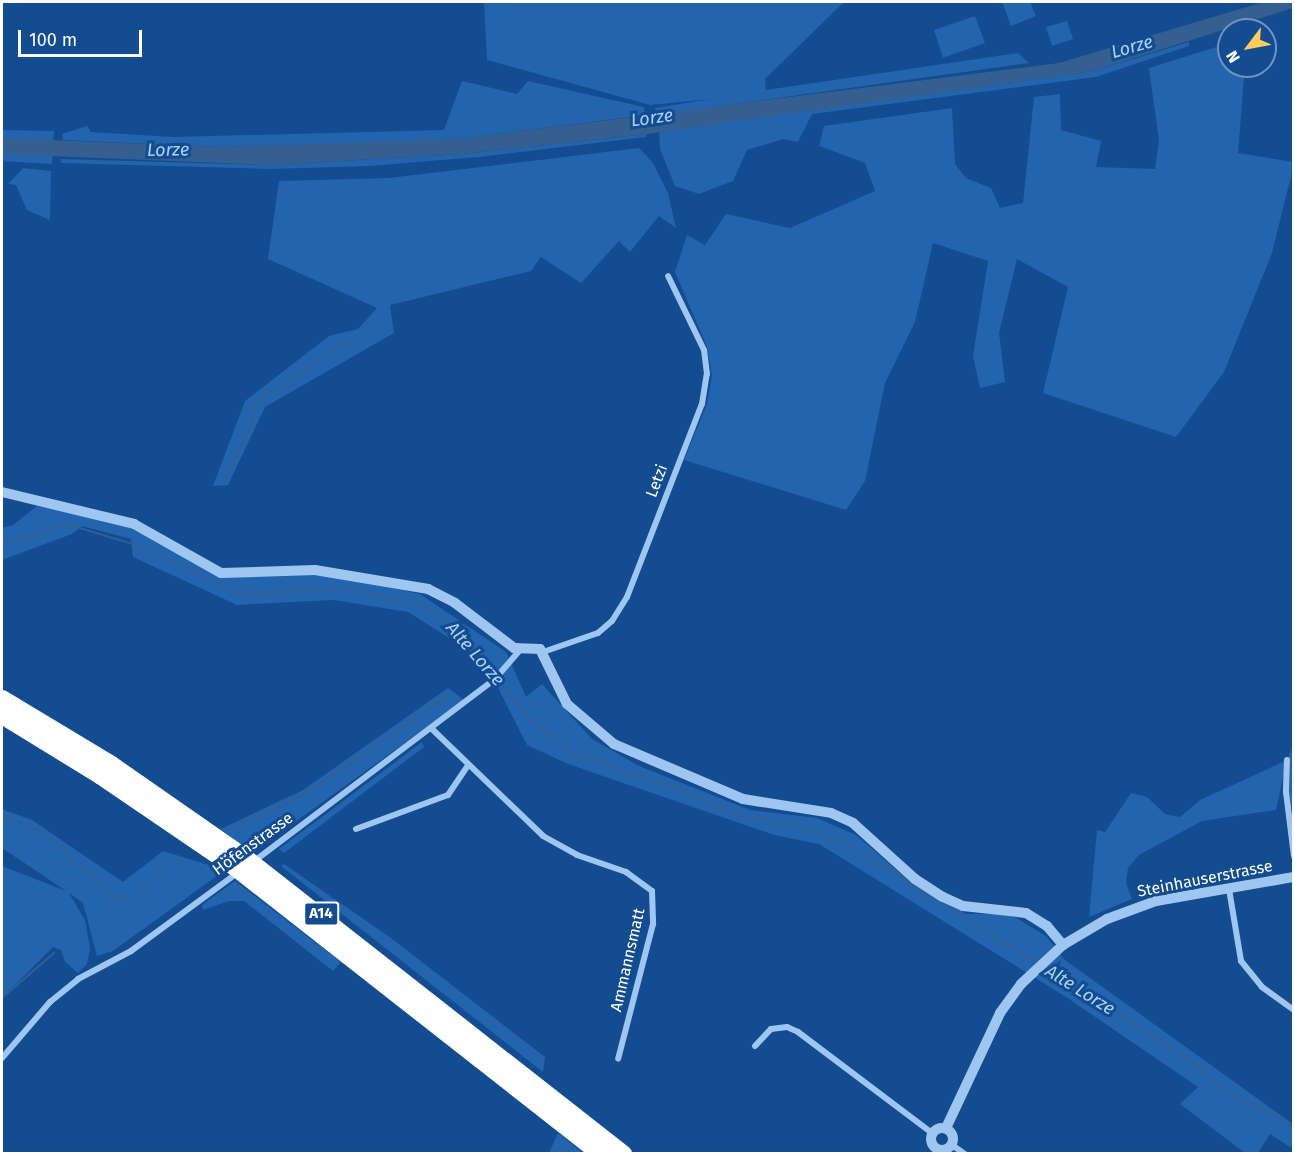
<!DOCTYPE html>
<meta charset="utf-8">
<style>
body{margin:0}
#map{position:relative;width:1295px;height:1155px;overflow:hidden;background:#134c90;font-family:"Fira Sans",sans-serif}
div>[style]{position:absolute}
.green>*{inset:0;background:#2264ad}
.water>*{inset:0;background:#355f90}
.stream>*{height:2px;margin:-1px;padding:0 1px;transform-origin:1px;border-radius:1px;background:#355f90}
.minor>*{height:6px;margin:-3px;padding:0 3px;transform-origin:3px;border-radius:3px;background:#9ec6f1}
.tertiary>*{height:10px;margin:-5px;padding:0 5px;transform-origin:5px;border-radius:5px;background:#9ec6f1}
.tertiary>.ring{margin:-5px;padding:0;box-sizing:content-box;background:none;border:10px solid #9ec6f1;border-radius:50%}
.motorway>*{height:18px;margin:-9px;padding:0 9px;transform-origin:9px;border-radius:9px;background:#fff}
span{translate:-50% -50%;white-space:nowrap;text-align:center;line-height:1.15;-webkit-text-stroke:6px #134c90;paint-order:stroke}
.shield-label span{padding:2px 4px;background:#134c90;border:2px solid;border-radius:4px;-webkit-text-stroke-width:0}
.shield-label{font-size:15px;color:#fff;font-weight:700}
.street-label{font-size:16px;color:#fff}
.water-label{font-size:18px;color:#aad0f8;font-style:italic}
.frame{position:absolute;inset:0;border:3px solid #fff;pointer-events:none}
.north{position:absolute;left:1217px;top:18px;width:60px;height:60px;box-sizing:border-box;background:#134c90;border:2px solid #7194bc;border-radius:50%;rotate:238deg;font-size:16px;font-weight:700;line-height:24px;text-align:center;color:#fff}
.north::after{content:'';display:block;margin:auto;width:21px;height:27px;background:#ffcd5f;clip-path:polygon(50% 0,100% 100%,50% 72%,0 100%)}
.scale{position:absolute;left:18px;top:30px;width:124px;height:27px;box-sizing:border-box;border:3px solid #fff;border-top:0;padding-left:8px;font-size:18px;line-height:21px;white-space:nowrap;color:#fff;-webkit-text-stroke:4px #134c90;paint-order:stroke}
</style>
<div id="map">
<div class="green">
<i style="clip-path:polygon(484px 2px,844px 2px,765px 79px,766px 90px,1018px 53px,1029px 63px,656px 115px,655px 108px,711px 99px,650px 105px,487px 60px)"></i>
<i style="clip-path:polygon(1002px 2px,1030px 2px,1036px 16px,1011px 26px)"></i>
<i style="clip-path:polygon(975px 16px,985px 43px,943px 58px,934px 30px)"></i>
<i style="clip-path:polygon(1067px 21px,1073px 39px,1052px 46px,1046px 27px)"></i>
<i style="clip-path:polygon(1189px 42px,1189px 46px,1096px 77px,812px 114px,798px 142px,784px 139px,747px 150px,733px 181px,699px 194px,675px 186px,660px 149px,659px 130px,1093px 71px)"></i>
<i style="clip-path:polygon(1229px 43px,1229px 66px,1245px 66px,1238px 153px,1293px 162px,1293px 168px,1272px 253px,1224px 372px,1176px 437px,1043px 393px,1068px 287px,1017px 259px,999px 333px,1005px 382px,980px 388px,973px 356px,988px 261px,933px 243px,915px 322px,885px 383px,865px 481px,846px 510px,684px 460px,707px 404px,712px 376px,707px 347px,675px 272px,687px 235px,705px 245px,726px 214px,790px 228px,875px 191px,865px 163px,819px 146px,824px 126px,952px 108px,955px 164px,966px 178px,991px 188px,1000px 208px,1023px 203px,1034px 97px,1060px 94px,1061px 130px,1101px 141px,1096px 167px,1155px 169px,1159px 141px,1149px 68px)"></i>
<i style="clip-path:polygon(462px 81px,517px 94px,528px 81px,644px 107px,645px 115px,459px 139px,364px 144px,219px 147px,63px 140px,62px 134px,87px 126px,91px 132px,174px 137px,444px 130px)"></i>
<i style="clip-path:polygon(2px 130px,54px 131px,52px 164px,2px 161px)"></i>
<i style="clip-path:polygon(647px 134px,646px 137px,479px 157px,369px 166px,270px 169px,61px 163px,61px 159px,268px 165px,462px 154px)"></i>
<i style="clip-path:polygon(639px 148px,653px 163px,668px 193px,676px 228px,659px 216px,630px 252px,619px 241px,581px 283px,541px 257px,531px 271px,390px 305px,394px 333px,265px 407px,228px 485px,213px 486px,245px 401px,329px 336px,358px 329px,377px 308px,268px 259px,279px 181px,389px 178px)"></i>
<i style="clip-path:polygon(23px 168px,51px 171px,50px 220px,27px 210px,16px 185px,8px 184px)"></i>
<i style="clip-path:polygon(37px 506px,119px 523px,187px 554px,219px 576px,326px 573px,420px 594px,506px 652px,526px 697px,542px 684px,592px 739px,639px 766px,750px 810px,817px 818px,856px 835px,900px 873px,966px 914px,1010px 914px,1046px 936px,1065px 960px,1293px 1124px,1293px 1149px,1270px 1134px,1258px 1153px,1245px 1153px,1180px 1104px,1198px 1087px,1066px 997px,819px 844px,774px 835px,568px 764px,527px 745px,484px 660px,408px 612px,334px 600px,237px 605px,133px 557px,131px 539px,82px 526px,72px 534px,2px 560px,2px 528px,13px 525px)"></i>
<i style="clip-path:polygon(448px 688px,464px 700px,251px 854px,221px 829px,303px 790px)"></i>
<i style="clip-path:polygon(422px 742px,424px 747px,284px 853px,279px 849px)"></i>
<i style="clip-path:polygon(1293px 746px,1293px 808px,1288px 808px,1286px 764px,1276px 810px,1202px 821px,1139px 855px,1128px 868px,1126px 883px,1132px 899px,1089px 917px,1097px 830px,1105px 832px,1131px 793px,1147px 797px,1165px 814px,1180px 817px,1200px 800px,1287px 760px)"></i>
<i style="clip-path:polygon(2px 809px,32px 820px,123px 882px,163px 851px,225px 870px,113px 951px,97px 956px,83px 903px,69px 893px,85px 920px,90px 948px,87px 964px,78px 973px,65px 962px,61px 950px,53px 947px,2px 998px,2px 866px,66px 891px,2px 848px)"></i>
<i style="clip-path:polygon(284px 864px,391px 938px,545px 1057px,543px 1072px,281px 866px)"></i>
<i style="clip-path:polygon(235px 881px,341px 962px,333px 971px,244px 901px,229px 901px,203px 910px,202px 905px)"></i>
<i style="clip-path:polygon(558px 1133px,583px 1153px,549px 1153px)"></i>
</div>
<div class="water">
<i style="clip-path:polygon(1294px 2px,1293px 8px,1093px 71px,647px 134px,462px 154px,268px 165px,2px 154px,2px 138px,219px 147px,459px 139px,1059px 63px,1260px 3px)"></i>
</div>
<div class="stream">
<i style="left:224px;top:481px;width:64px;rotate:-64.2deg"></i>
<i style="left:252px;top:423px;width:15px;rotate:-86deg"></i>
<i style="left:253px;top:408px;width:21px;rotate:-47deg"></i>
<i style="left:267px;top:393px;width:21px;rotate:-23deg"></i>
<i style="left:286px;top:385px;width:60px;rotate:-38.2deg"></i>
<i style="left:333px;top:348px;width:18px;rotate:-22deg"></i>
<i style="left:2px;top:545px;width:67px;rotate:-18.2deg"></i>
<i style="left:66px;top:524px;width:80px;rotate:16.6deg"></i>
<i style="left:143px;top:547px;width:109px;rotate:26.1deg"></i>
<i style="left:241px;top:595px;width:100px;rotate:-4.6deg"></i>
<i style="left:341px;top:587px;width:84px;rotate:12.4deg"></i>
<i style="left:423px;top:605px;width:32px;rotate:34deg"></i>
<i style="left:450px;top:623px;width:128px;rotate:50.1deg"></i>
<i style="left:532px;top:721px;width:56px;rotate:38.5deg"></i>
<i style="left:576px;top:756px;width:91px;rotate:17.2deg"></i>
<i style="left:663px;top:783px;width:91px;rotate:22.6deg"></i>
<i style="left:747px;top:818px;width:54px;rotate:9.6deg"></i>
<i style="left:800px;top:827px;width:61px;rotate:22deg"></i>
<i style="left:2px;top:816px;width:40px;rotate:21deg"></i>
<i style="left:39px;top:830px;width:95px;rotate:41.6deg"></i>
<i style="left:110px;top:893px;width:13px;rotate:23deg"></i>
<i style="left:122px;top:898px;width:8px;rotate:-14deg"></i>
<i style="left:232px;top:830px;width:81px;rotate:-26.3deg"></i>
<i style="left:305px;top:794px;width:176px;rotate:-34.3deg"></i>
<i style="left:865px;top:855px;width:204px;rotate:32deg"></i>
<i style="left:137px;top:893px;width:37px;rotate:-43deg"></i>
<i style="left:164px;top:868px;width:18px;rotate:-29deg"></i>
<i style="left:109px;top:903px;width:11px;rotate:-34deg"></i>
<i style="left:1046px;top:967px;width:168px;rotate:32.8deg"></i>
<i style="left:1187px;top:1058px;width:57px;rotate:39.3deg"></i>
<i style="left:1231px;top:1094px;width:71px;rotate:26.9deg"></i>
<i style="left:2px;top:998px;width:69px;rotate:-40.9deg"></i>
</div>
<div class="minor">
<i style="left:543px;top:652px;width:58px;rotate:-19.1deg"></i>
<i style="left:598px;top:633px;width:18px;rotate:-41deg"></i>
<i style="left:612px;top:621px;width:28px;rotate:-58deg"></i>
<i style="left:627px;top:597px;width:207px;rotate:-68.8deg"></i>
<i style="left:702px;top:404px;width:30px;rotate:-81deg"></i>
<i style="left:707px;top:374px;width:24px;rotate:-97deg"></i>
<i style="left:704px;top:350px;width:82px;rotate:-115.9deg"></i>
<i style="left:432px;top:729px;width:154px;rotate:43.9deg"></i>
<i style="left:543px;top:836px;width:39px;rotate:29deg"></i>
<i style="left:577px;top:855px;width:52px;rotate:19.1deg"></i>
<i style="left:626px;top:872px;width:32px;rotate:36deg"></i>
<i style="left:652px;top:891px;width:33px;rotate:88deg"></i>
<i style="left:653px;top:924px;width:139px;rotate:104.5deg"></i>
<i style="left:1287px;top:760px;width:32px;rotate:92deg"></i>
<i style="left:1286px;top:792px;width:64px;rotate:82.9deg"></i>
<i style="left:356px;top:829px;width:98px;rotate:-20.3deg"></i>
<i style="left:448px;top:795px;width:36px;rotate:-56deg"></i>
<i style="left:253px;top:862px;width:302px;rotate:-37.1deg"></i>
<i style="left:494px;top:680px;width:40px;rotate:-49deg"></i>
<i style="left:1229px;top:889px;width:73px;rotate:80.5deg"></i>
<i style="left:1241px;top:961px;width:33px;rotate:51deg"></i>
<i style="left:1262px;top:987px;width:39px;rotate:36deg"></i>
<i style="left:755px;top:1046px;width:23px;rotate:-47deg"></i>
<i style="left:771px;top:1029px;width:16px;rotate:-7deg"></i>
<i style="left:787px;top:1027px;width:12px;rotate:24deg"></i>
<i style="left:798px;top:1032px;width:168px;rotate:37deg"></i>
<i style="left:2px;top:1058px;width:74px;rotate:-49.4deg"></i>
<i style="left:50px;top:1002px;width:36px;rotate:-39deg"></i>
<i style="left:78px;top:979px;width:60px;rotate:-27.8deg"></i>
<i style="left:131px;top:951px;width:132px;rotate:-36.3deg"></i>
<i style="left:952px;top:1145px;width:16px;rotate:35deg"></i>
</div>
<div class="tertiary">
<i style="left:2px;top:492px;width:136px;rotate:13.6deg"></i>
<i style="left:134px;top:524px;width:100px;rotate:29.4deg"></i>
<i style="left:221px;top:573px;width:94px;rotate:-1.8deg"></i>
<i style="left:315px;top:570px;width:115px;rotate:9.5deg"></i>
<i style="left:428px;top:589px;width:30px;rotate:27deg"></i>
<i style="left:455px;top:603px;width:74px;rotate:37.3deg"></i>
<i style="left:514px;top:648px;width:26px;rotate:2deg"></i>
<i style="left:540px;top:649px;width:61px;rotate:63.9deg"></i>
<i style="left:567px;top:704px;width:62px;rotate:40.4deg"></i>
<i style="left:614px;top:744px;width:140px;rotate:23.1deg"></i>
<i style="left:743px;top:799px;width:89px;rotate:9deg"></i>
<i style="left:831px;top:813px;width:24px;rotate:24deg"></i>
<i style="left:853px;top:823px;width:84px;rotate:42.1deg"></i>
<i style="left:915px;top:879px;width:33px;rotate:33deg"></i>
<i style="left:943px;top:897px;width:22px;rotate:24deg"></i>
<i style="left:963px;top:906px;width:63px;rotate:6.3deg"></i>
<i style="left:1026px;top:913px;width:25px;rotate:32deg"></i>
<i style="left:1047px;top:926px;width:25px;rotate:50deg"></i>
<i class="ring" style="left:931px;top:1128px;width:12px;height:12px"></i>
<i style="left:946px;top:1128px;width:127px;rotate:-64.8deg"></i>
<i style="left:1000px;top:1013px;width:36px;rotate:-54deg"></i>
<i style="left:1021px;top:984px;width:57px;rotate:-42.9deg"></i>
<i style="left:1063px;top:945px;width:51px;rotate:-30.6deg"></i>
<i style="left:1107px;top:919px;width:52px;rotate:-20.2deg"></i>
<i style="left:1156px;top:901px;width:140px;rotate:-9.9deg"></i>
</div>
<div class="motorway">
<i style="left:2px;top:699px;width:126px;rotate:31deg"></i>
<i style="left:110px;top:764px;width:163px;rotate:34.8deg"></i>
<i style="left:244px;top:857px;width:482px;rotate:38.1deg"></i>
<i style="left:2px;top:715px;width:115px;rotate:31.5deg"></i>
<i style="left:100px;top:775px;width:163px;rotate:34.3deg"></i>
<i style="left:235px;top:867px;width:465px;rotate:38.1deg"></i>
</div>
<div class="shield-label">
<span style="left:321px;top:914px">A14</span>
</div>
<div class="street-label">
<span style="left:657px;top:481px;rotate:-69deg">Letzi</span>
<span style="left:253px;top:844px;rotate:-36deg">Höfenstrasse</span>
<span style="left:1205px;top:879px;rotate:-11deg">Steinhauserstrasse</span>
<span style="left:628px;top:960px;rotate:-77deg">Ammannsmatt</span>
</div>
<div class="water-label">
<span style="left:1132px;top:47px;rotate:-16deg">Lorze</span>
<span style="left:652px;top:118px;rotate:-8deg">Lorze</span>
<span style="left:168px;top:150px;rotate:-1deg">Lorze</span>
<span style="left:475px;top:654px;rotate:49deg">Alte Lorze</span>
<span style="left:1080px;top:990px;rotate:32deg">Alte Lorze</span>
</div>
<div class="frame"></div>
<div class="north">N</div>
<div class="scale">100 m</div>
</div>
